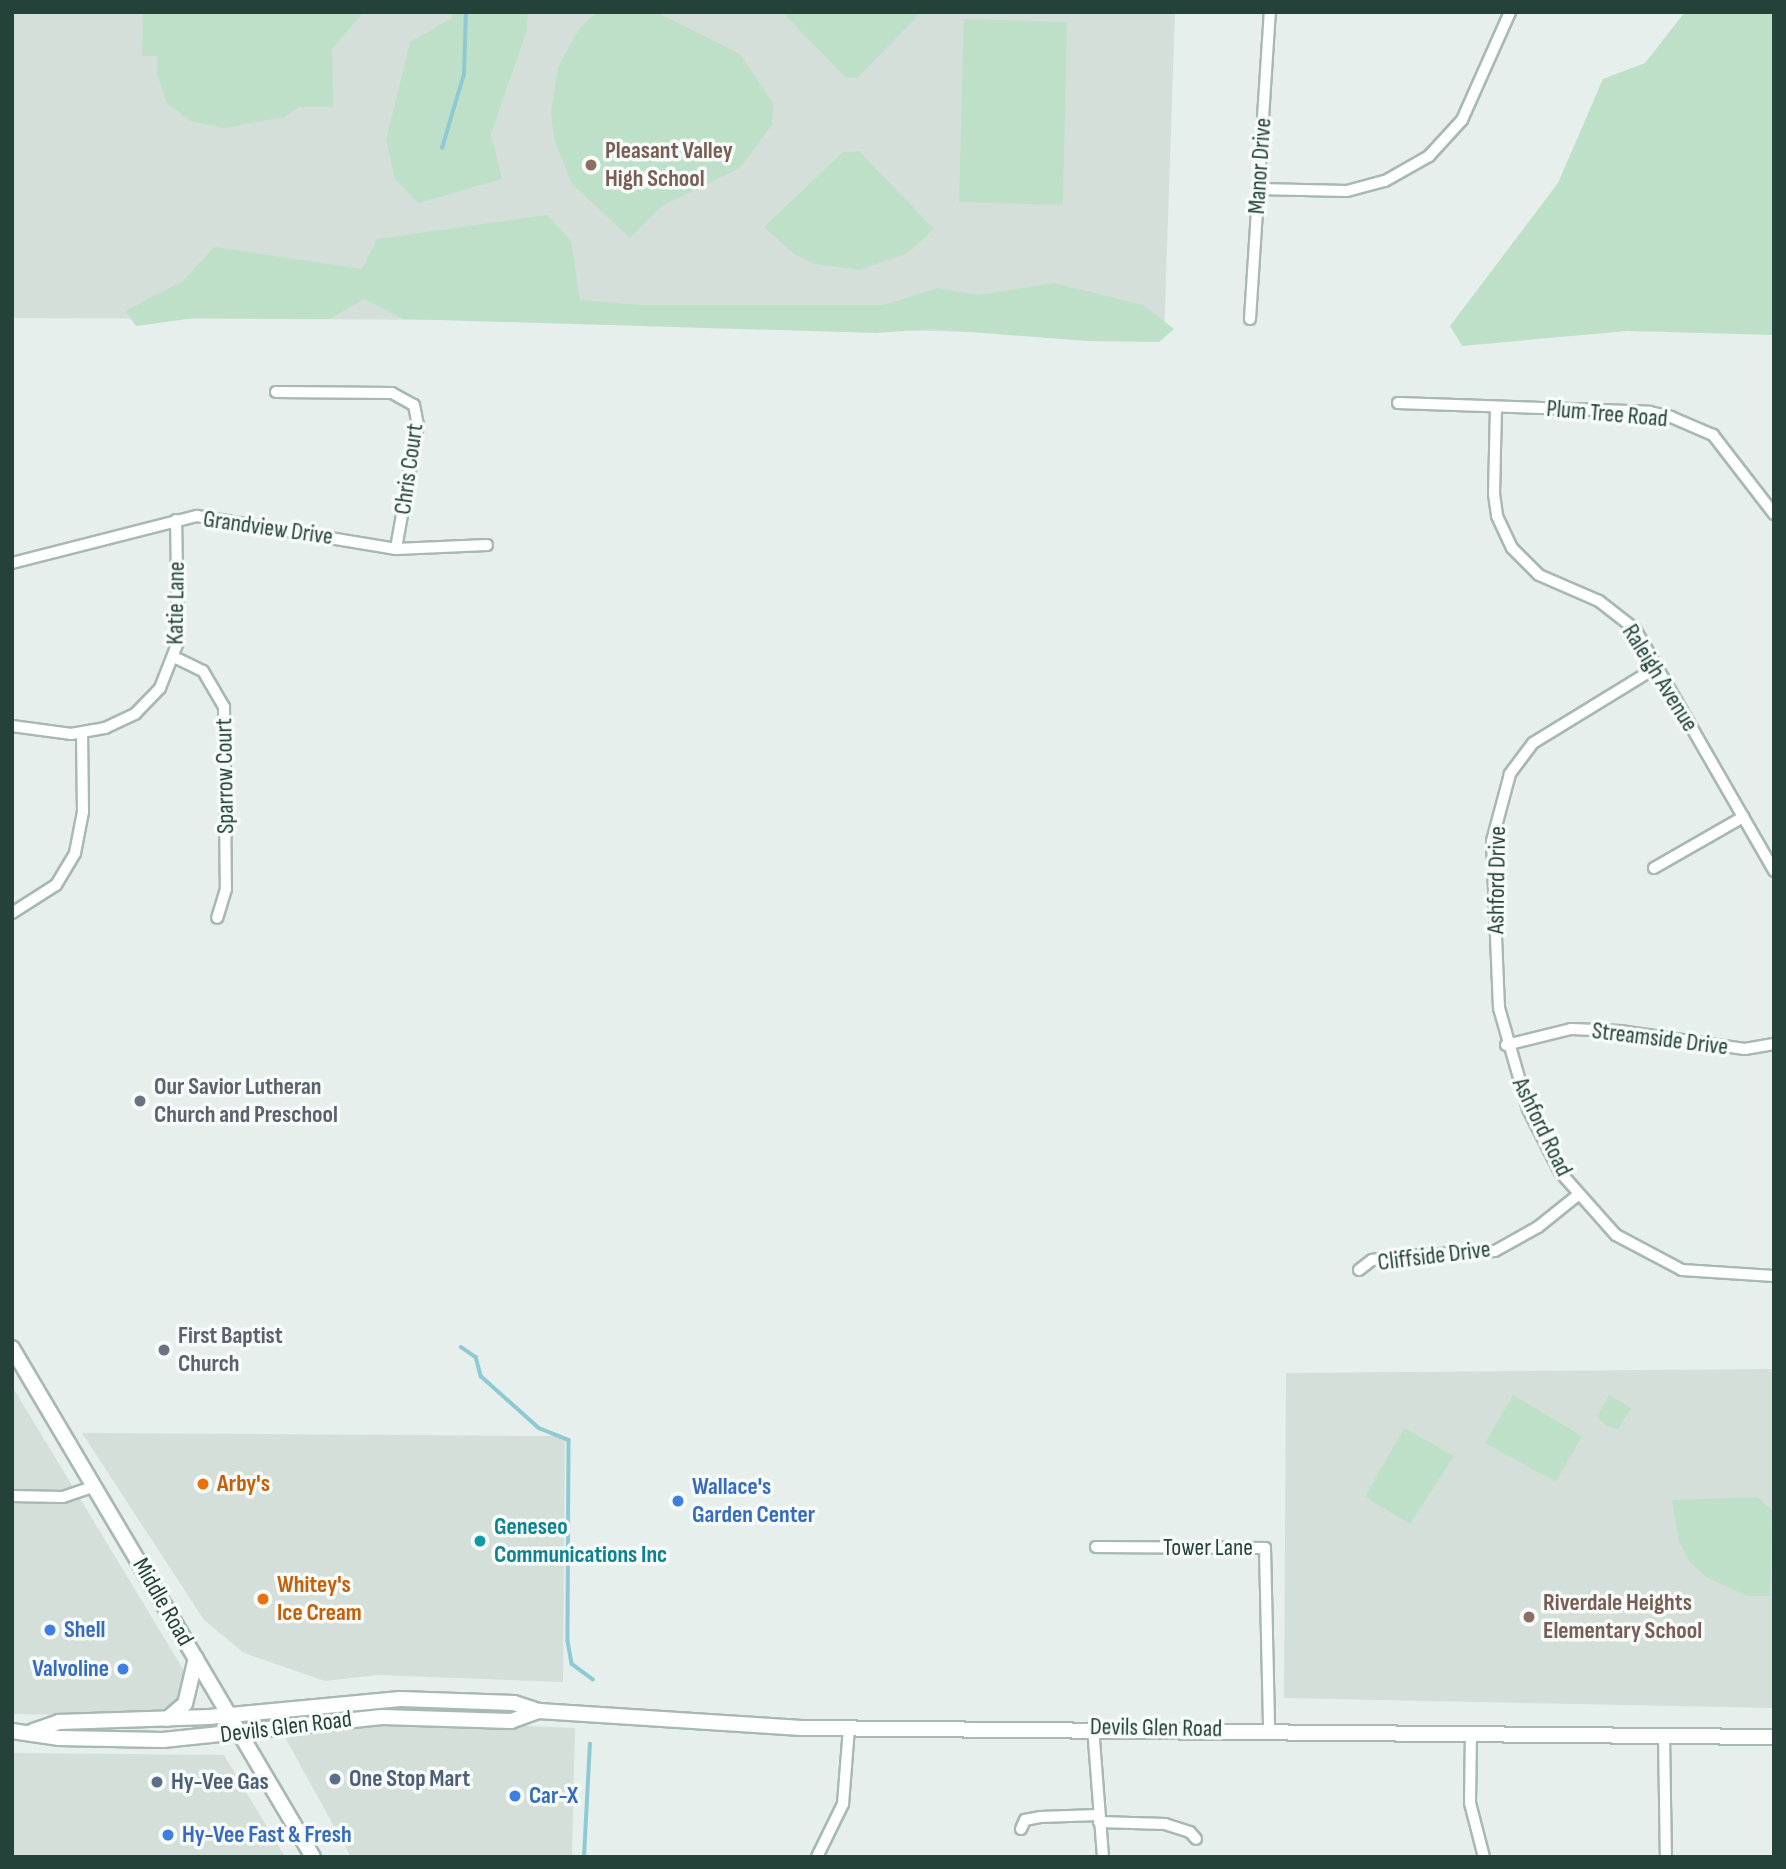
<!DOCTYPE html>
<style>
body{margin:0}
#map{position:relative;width:1786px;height:1869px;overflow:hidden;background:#e6efeb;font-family:"Sofia Sans Condensed",sans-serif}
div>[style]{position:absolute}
.built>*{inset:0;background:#d4dfda}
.green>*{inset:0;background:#bfe0c8}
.stream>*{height:3.5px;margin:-1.75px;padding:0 1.75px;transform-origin:1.75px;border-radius:1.75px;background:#8ec9d4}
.roads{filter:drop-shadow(2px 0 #a8b8b2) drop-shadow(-2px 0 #a8b8b2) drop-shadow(0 2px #a8b8b2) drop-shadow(0 -2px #a8b8b2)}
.street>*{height:10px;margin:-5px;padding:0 5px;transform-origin:5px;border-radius:5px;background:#fff}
.secondary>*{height:14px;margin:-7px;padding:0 7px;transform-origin:7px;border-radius:7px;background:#fff}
.dots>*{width:19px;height:19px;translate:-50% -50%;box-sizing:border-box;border:4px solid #f7fbf9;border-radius:50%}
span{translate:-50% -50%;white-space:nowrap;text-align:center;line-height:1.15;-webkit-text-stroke:7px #f7fbf9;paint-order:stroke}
.education-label{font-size:24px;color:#785e54;font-weight:700}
.left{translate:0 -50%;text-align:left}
.street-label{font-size:24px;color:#24423a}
.worship-label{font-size:24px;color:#5b616d;font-weight:700}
.food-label{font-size:24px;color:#c56008;font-weight:700}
.shop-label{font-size:24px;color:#366cbe;font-weight:700}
.right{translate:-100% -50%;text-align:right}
.culture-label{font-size:24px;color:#0d838f;font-weight:700}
.service-label{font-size:24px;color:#4e5e75;font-weight:700}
.frame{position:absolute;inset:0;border:14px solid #24423a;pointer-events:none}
</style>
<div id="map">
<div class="built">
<i style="clip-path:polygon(12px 12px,1175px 12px,1164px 337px,496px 320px,12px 318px)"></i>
<i style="clip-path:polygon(1774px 1369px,1774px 1708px,1284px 1698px,1286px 1373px)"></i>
<i style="clip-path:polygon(12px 1386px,186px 1674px,177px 1704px,143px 1716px,12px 1714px)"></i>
<i style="clip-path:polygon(82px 1433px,565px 1436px,563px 1682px,377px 1675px,325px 1681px,244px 1653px,204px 1620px)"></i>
<i style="clip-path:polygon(378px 1720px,575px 1728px,572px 1857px,351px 1857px,282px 1732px)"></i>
<i style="clip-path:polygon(12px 1753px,224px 1755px,285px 1857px,12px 1857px)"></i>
</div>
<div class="green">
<i style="clip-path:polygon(143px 12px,361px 12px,361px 15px,332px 49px,333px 107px,299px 107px,285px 117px,224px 128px,190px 121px,167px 103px,157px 74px,157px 56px,142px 56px)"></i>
<i style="clip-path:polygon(452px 12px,528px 12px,526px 33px,491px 134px,502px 179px,418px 203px,395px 179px,386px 140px,410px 42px,452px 18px)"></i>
<i style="clip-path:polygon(596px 12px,656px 12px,740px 54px,773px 103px,772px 125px,740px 168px,662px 206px,630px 238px,572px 184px,554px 139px,551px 113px,558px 67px,579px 29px)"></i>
<i style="clip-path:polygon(782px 12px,922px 12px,857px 78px,845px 77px)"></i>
<i style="clip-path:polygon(1685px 12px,1774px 12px,1774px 335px,1627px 331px,1462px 346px,1450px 326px,1558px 183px,1603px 79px,1645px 63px)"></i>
<i style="clip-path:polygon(964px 19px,1067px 22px,1063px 205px,959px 202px)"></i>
<i style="clip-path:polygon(859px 151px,934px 229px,908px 253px,859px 270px,814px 264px,794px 254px,764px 227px,843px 152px)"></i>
<i style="clip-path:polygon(547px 215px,571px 241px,580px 300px,641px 305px,883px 305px,938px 288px,978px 295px,1054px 283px,1143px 305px,1174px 329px,1159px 342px,1086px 341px,931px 329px,876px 333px,404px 319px,364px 299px,330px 319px,195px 318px,136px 326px,125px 311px,183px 281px,214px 247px,362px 269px,377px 239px)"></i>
<i style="clip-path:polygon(1513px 1395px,1582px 1436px,1556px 1482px,1485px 1443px)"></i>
<i style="clip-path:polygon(1609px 1395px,1631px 1408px,1618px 1429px,1606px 1426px,1597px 1416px)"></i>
<i style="clip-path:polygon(1404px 1428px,1454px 1456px,1410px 1524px,1365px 1497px)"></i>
<i style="clip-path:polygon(1757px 1497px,1772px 1510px,1770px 1596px,1747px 1596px,1706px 1577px,1690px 1562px,1679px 1541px,1672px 1500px)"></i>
</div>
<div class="stream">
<i style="left:442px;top:148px;width:77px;rotate:-73.4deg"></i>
<i style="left:464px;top:74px;width:62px;rotate:-88.2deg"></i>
<i style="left:461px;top:1347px;width:18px;rotate:34deg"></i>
<i style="left:476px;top:1357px;width:20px;rotate:75deg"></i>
<i style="left:481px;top:1376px;width:78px;rotate:41.9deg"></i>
<i style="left:539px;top:1428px;width:32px;rotate:22deg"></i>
<i style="left:569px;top:1440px;width:201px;rotate:90.3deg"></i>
<i style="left:568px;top:1641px;width:23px;rotate:80deg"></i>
<i style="left:572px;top:1664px;width:26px;rotate:36deg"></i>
<i style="left:584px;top:1857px;width:113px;rotate:-87deg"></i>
</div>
<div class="roads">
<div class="street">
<i style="left:1259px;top:189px;width:88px;rotate:1.3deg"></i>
<i style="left:1347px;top:191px;width:39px;rotate:-15deg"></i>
<i style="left:1385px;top:181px;width:51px;rotate:-29.6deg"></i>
<i style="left:1429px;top:156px;width:49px;rotate:-47.5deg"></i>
<i style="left:1462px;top:120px;width:118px;rotate:-66deg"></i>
<i style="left:1250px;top:319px;width:308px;rotate:-86.3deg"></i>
<i style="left:276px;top:392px;width:116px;rotate:0.5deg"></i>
<i style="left:392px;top:393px;width:25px;rotate:29deg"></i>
<i style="left:414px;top:405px;width:20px;rotate:79deg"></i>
<i style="left:418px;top:425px;width:126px;rotate:100.1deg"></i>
<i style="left:1398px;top:403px;width:252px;rotate:2deg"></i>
<i style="left:1650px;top:412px;width:22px;rotate:13deg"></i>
<i style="left:1671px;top:417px;width:46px;rotate:23.2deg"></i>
<i style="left:1713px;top:435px;width:100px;rotate:52.3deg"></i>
<i style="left:1496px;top:407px;width:87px;rotate:91.3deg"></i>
<i style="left:1494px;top:494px;width:22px;rotate:82deg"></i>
<i style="left:1497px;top:516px;width:35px;rotate:65deg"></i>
<i style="left:1512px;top:548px;width:38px;rotate:45deg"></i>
<i style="left:1539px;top:575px;width:65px;rotate:23.4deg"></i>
<i style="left:1599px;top:601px;width:46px;rotate:37.9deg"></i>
<i style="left:1635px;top:629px;width:279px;rotate:60.1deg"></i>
<i style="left:12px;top:563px;width:191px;rotate:-14.3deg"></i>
<i style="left:197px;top:516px;width:202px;rotate:9.4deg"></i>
<i style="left:396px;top:549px;width:91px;rotate:-2.5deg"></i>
<i style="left:174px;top:657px;width:32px;rotate:26deg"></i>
<i style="left:203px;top:671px;width:42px;rotate:59.7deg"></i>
<i style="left:224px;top:707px;width:182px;rotate:89.4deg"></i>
<i style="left:226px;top:889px;width:30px;rotate:107deg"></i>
<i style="left:1657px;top:667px;width:145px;rotate:148.5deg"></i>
<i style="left:1533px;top:743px;width:39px;rotate:127deg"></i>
<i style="left:1510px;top:774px;width:69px;rotate:105deg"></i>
<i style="left:1492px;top:841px;width:167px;rotate:87.6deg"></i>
<i style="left:1499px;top:1008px;width:105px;rotate:74deg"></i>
<i style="left:1528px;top:1109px;width:71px;rotate:63.1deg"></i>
<i style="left:1560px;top:1172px;width:84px;rotate:48.4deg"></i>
<i style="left:1616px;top:1235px;width:75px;rotate:27.9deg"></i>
<i style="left:1682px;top:1270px;width:92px;rotate:3.7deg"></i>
<i style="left:12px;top:726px;width:60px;rotate:7.7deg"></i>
<i style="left:71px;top:734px;width:35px;rotate:-10deg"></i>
<i style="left:105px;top:728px;width:33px;rotate:-25deg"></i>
<i style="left:135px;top:714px;width:36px;rotate:-46deg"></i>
<i style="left:160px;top:688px;width:49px;rotate:-68.6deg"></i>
<i style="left:178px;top:642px;width:122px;rotate:-90.9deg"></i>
<i style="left:1654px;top:868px;width:103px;rotate:-29.8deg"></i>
<i style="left:12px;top:913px;width:52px;rotate:-32.5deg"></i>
<i style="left:56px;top:885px;width:37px;rotate:-59deg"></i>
<i style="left:75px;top:853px;width:42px;rotate:-79deg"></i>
<i style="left:83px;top:812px;width:79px;rotate:-90.7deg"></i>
<i style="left:1506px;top:1045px;width:67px;rotate:-13.8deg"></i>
<i style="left:1571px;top:1029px;width:49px;rotate:2.3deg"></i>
<i style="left:1620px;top:1031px;width:126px;rotate:8.2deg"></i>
<i style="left:1745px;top:1049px;width:29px;rotate:-10deg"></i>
<i style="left:1359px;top:1270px;width:16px;rotate:-38deg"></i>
<i style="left:1372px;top:1260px;width:30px;rotate:-8deg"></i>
<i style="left:1402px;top:1256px;width:93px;rotate:-3.1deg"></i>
<i style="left:1495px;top:1251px;width:49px;rotate:-29.2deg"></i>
<i style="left:1538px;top:1227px;width:51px;rotate:-38.7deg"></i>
<i style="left:12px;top:1496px;width:51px;rotate:1.1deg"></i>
<i style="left:63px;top:1497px;width:31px;rotate:-19deg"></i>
<i style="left:1096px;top:1547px;width:169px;rotate:0.3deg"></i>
<i style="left:1265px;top:1548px;width:181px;rotate:88.7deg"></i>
<i style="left:1093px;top:1727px;width:130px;rotate:85.6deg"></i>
<i style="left:1471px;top:1732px;width:71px;rotate:90.8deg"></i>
<i style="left:1470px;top:1803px;width:56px;rotate:75.5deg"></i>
<i style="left:1664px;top:1735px;width:122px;rotate:89.1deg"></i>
<i style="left:1099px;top:1822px;width:66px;rotate:1.7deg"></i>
<i style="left:1165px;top:1824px;width:26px;rotate:18deg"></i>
<i style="left:1190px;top:1832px;width:9px;rotate:49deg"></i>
<i style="left:1021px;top:1829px;width:10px;rotate:-66deg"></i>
<i style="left:1025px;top:1820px;width:15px;rotate:-11deg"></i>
<i style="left:1040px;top:1817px;width:58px;rotate:-2deg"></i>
<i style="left:817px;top:1857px;width:59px;rotate:-63.9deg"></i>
<i style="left:843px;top:1804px;width:77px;rotate:-85.5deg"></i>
</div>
<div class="secondary">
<i style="left:12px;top:1348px;width:591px;rotate:59.4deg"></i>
<i style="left:167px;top:1719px;width:23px;rotate:-40deg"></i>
<i style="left:185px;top:1704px;width:47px;rotate:-76.6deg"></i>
<i style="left:12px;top:1731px;width:48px;rotate:8.5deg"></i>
<i style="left:59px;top:1738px;width:104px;rotate:1.1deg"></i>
<i style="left:163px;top:1740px;width:220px;rotate:-6deg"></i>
<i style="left:382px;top:1717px;width:129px;rotate:1.8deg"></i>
<i style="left:511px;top:1721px;width:30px;rotate:-20deg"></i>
<i style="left:33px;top:1731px;width:28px;rotate:-19deg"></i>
<i style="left:59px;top:1722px;width:150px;rotate:-1.9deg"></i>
<i style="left:209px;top:1717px;width:192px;rotate:-5.4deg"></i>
<i style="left:400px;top:1699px;width:114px;rotate:2deg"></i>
<i style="left:514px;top:1703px;width:26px;rotate:18deg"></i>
<i style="left:539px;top:1711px;width:263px;rotate:3.7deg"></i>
<i style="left:801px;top:1728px;width:973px;rotate:0.53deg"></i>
</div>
</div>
<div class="dots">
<i style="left:591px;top:165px;background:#8d6e63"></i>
<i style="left:140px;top:1101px;background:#6b7280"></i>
<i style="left:164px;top:1350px;background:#6b7280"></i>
<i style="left:203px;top:1484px;background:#e8710a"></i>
<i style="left:678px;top:1501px;background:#3f7fe0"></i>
<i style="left:480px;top:1541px;background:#0f9aa8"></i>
<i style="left:263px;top:1599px;background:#e8710a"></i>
<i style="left:1529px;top:1617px;background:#8d6e63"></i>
<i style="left:50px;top:1630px;background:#3f7fe0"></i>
<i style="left:123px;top:1669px;background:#3f7fe0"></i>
<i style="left:335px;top:1779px;background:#5c6f8a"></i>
<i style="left:157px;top:1782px;background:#5c6f8a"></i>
<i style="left:515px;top:1796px;background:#3f7fe0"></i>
<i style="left:168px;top:1835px;background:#3f7fe0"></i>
</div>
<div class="education-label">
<span class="left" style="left:605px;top:165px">Pleasant Valley<br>High School</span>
<span class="left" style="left:1543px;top:1617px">Riverdale Heights<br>Elementary School</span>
</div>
<div class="street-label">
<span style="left:1260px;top:166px;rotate:-86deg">Manor Drive</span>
<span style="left:1607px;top:414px;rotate:5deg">Plum Tree Road</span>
<span style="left:409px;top:469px;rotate:-82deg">Chris Court</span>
<span style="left:268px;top:528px;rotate:8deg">Grandview Drive</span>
<span style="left:176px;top:603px;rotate:-89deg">Katie Lane</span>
<span style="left:1660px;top:678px;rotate:58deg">Raleigh Avenue</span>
<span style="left:225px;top:776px;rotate:-91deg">Sparrow Court</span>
<span style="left:1497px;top:880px;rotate:-89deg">Ashford Drive</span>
<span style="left:1660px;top:1039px;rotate:7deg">Streamside Drive</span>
<span style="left:1542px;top:1127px;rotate:64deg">Ashford Road</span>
<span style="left:1434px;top:1256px;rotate:-7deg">Cliffside Drive</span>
<span style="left:1208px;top:1548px">Tower Lane</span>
<span style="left:163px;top:1602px;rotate:60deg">Middle Road</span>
<span style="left:286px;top:1727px;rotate:-7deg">Devils Glen Road</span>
<span style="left:1156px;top:1728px;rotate:1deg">Devils Glen Road</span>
</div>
<div class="worship-label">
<span class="left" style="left:154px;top:1101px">Our Savior Lutheran<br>Church and Preschool</span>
<span class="left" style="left:178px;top:1350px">First Baptist<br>Church</span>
</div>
<div class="food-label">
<span class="left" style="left:217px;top:1484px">Arby's</span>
<span class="left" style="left:277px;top:1599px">Whitey's<br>Ice Cream</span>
</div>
<div class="shop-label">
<span class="left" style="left:692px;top:1501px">Wallace's<br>Garden Center</span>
<span class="left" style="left:64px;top:1630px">Shell</span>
<span class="right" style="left:109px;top:1669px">Valvoline</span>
<span class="left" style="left:529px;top:1796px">Car-X</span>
<span class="left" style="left:182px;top:1835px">Hy-Vee Fast &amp; Fresh</span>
</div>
<div class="culture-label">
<span class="left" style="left:494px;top:1541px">Geneseo<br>Communications Inc</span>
</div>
<div class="service-label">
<span class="left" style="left:349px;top:1779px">One Stop Mart</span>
<span class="left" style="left:171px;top:1782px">Hy-Vee Gas</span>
</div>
<div class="frame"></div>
</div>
